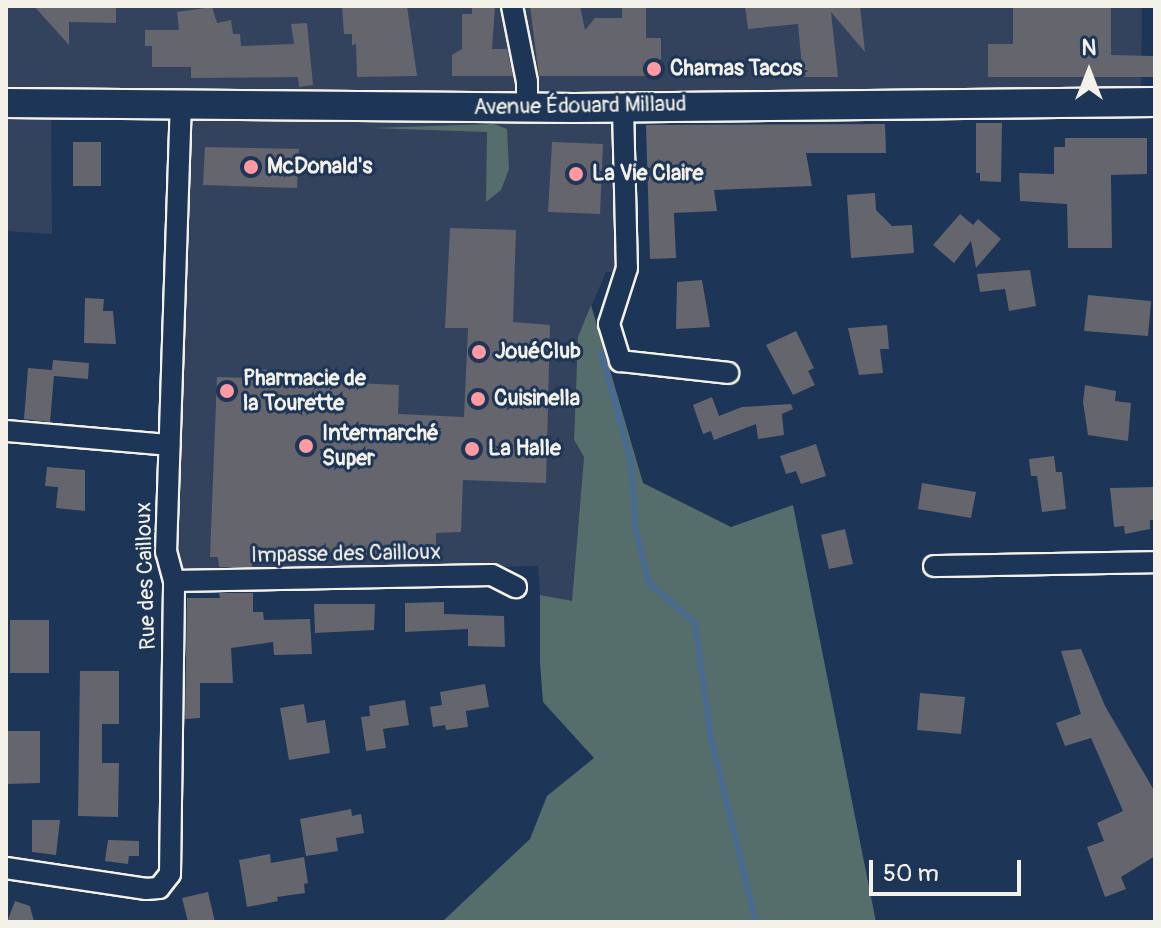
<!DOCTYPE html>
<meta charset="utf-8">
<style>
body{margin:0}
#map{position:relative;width:1161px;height:928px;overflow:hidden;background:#1d3557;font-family:Pangolin,sans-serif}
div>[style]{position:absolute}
.built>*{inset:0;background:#33435e}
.green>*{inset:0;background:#566e6b}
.stream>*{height:6px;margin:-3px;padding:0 3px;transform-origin:3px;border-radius:3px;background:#496b90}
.building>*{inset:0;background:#65656e}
.roads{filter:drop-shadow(2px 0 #f4f1e8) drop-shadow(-2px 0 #f4f1e8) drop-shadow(0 2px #f4f1e8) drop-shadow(0 -2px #f4f1e8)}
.street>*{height:20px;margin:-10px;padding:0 10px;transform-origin:10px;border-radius:10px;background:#1d3557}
.secondary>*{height:28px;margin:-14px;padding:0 14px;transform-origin:14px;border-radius:14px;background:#1d3557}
.dots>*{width:22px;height:22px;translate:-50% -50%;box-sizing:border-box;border:4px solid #1d3557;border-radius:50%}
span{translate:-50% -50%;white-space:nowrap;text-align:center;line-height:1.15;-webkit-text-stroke:6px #1d3557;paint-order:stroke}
.poi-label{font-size:22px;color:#f4f1e8;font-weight:700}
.left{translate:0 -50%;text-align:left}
.street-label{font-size:22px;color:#f4f1e8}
.frame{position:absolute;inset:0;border:8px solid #f4f1e8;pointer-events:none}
.north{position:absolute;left:1049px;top:32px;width:80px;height:80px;-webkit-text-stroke:6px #1d3557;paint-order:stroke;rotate:0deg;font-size:22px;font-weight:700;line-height:32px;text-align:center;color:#f4f1e8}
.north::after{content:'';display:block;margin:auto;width:28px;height:36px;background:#f4f1e8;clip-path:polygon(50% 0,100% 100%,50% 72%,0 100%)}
.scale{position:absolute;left:869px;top:860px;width:152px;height:36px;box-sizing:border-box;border:4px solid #f4f1e8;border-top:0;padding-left:10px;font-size:24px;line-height:28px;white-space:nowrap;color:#f4f1e8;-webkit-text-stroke:6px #1d3557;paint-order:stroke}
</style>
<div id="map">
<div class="built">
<i style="clip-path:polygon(6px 6px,1142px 6px,1141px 89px,618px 100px,621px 273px,606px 272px,578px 337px,574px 440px,584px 457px,572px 602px,540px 595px,538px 566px,176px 576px,184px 116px,51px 116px,52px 234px,6px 231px)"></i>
</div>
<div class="green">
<i style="clip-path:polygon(494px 124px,507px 129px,509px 169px,501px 190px,486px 202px,487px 132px,371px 128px)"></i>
<i style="clip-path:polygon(591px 305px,643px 483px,731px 527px,793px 505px,876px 922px,442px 922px,530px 839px,547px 796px,594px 758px,543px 702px,540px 663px,540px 595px,572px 601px,584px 457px,574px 440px,578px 337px)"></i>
</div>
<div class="stream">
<i style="left:601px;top:353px;width:112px;rotate:74.5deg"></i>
<i style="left:631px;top:461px;width:66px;rotate:86.5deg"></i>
<i style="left:635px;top:527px;width:58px;rotate:76deg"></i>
<i style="left:649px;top:583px;width:61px;rotate:41deg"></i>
<i style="left:695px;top:623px;width:116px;rotate:82.1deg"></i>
<i style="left:711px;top:738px;width:189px;rotate:76.3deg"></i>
</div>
<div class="building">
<i style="clip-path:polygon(34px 6px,116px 6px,116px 23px,69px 22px,69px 45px)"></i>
<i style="clip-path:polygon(342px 6px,407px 6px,417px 76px,357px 77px,356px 44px,352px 45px,352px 34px,344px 34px)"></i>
<i style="clip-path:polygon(472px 6px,495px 6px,492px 49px,507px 49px,513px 76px,452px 76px,452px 55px,462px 49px,462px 14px,472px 14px)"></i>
<i style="clip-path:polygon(530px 6px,580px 6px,585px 30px,595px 18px,622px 18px,622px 6px,646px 6px,646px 38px,661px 38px,661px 76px,539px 76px)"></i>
<i style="clip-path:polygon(745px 6px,860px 6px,865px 52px,831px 12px,838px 77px,803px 77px,798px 24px,748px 29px)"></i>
<i style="clip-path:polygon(1013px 6px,1111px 6px,1111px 55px,1155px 56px,1155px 77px,988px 77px,988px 44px,1013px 44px)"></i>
<i style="clip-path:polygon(212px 7px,217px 23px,231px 20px,233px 34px,240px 34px,241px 46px,294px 44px,291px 24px,307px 23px,313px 85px,299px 87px,298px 77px,191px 78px,191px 67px,152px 67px,152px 46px,145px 46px,145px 30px,179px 30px,177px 12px)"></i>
<i style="clip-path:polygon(976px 123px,1002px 123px,1001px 182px,980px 181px,980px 173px,976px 173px)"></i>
<i style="clip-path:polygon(885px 124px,886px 153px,806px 153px,812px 186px,714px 190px,717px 211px,674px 213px,676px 258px,650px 259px,646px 125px)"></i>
<i style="clip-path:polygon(1065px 138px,1147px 138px,1147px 174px,1111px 175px,1112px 248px,1068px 248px,1067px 204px,1020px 201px,1019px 173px,1054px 174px,1054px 147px,1065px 147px)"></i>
<i style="clip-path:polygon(73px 142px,101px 142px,101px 186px,73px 186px)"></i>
<i style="clip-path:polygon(552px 142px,603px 144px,600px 214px,548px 212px)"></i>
<i style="clip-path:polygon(205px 147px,299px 149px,297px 188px,203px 185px)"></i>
<i style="clip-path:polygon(875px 193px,876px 210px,892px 226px,912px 225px,914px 253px,851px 258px,847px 195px)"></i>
<i style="clip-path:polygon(960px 214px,973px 225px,978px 219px,1001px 239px,976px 268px,971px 241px,954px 263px,933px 245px)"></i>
<i style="clip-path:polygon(450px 228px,516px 230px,513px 322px,550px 325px,546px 483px,463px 480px,461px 532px,436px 533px,436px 554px,252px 557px,252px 567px,219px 567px,218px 557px,210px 557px,217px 377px,247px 378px,247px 369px,291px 371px,290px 380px,399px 385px,398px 414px,464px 417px,468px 328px,445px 328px)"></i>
<i style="clip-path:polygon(1030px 270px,1036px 306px,1009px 311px,1005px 289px,980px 292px,977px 274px)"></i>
<i style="clip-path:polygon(702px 280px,710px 327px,676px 329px,677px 282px)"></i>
<i style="clip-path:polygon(1088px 295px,1151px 301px,1148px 336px,1084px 331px)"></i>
<i style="clip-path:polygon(85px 298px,104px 299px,103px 311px,113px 311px,116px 344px,84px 343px)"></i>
<i style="clip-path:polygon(887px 325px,889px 349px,880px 349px,883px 373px,859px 375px,848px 328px)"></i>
<i style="clip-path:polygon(796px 331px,814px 368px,808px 371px,815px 385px,793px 395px,766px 345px)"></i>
<i style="clip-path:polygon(53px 360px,89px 363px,88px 379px,54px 376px,50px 422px,24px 419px,28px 368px,52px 370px)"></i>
<i style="clip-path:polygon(1085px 385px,1116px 391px,1115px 401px,1131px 403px,1128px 441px,1088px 435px,1083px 402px)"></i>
<i style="clip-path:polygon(712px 397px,719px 416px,742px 407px,791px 404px,793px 409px,782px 414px,784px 435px,758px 439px,756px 424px,714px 440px,711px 431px,703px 434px,693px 405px)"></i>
<i style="clip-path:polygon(816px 444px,826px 476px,801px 484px,796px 471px,786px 474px,780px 456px)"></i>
<i style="clip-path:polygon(1054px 456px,1056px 472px,1062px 472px,1066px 509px,1042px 512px,1037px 476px,1031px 476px,1029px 459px)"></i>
<i style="clip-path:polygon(47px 467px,85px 470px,85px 511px,56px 508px,58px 487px,45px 486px)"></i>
<i style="clip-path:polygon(922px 483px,976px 492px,971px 518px,918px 509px)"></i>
<i style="clip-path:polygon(1155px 487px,1155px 520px,1150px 520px,1150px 529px,1125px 534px,1124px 526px,1114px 527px,1110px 488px)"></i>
<i style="clip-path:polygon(845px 529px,853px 564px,829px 569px,821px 535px)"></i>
<i style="clip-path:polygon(219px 593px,253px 593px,253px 612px,263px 612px,264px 620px,310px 619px,312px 654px,274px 655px,273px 642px,231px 648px,233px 683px,200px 683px,200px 718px,185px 719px,187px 598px,220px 598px)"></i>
<i style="clip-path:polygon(444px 602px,444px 614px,504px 616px,505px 647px,468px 646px,468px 629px,405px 632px,405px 603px)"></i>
<i style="clip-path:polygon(314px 604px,375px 604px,374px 630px,315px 633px)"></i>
<i style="clip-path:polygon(10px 620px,49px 620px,49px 673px,10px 673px)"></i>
<i style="clip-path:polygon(1081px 649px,1105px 706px,1155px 792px,1155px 856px,1121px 877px,1126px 889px,1105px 897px,1087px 847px,1104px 841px,1097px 823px,1123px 811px,1091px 738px,1065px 746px,1056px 723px,1081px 714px,1061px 651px)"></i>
<i style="clip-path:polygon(80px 671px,119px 671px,119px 724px,102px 724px,102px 763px,119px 763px,118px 817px,78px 816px)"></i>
<i style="clip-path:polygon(485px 684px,489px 707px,466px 711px,468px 727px,446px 730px,445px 725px,433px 727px,430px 707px,442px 705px,440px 692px)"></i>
<i style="clip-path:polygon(920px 693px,965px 697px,961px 734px,917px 730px)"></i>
<i style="clip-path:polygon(405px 700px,409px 725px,383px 729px,386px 748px,366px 751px,361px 717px,370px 716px,369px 706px)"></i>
<i style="clip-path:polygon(304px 704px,307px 723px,325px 720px,330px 753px,289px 760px,280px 708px)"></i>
<i style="clip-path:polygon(6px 731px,40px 731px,40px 783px,6px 784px)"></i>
<i style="clip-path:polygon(351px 809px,352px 816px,361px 814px,364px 833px,336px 838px,338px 851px,306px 856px,300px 819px)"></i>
<i style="clip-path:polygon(32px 820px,60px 820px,56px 855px,32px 852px)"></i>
<i style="clip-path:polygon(108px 840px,139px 841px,139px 856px,129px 856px,128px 864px,105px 861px)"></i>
<i style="clip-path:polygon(270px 854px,271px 863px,304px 857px,308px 883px,304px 884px,305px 893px,277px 897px,278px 901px,247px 907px,239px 860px)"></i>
<i style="clip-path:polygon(208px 892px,215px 922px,188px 922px,182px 898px)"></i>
<i style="clip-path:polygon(15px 901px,30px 906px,34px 922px,7px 922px)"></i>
</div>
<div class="roads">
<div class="street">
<i style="left:512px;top:6px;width:77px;rotate:78.8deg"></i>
<i style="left:527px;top:82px;width:26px;rotate:90deg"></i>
<i style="left:623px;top:108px;width:160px;rotate:88.6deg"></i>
<i style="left:627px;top:268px;width:59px;rotate:107.8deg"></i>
<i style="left:609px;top:324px;width:39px;rotate:73deg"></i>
<i style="left:620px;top:361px;width:109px;rotate:6.3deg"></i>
<i style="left:6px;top:431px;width:164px;rotate:4.9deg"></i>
<i style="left:934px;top:566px;width:221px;rotate:-1deg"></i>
<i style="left:174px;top:581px;width:318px;rotate:-1.1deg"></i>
<i style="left:492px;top:575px;width:27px;rotate:27deg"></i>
<i style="left:6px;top:868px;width:142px;rotate:8.5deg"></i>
<i style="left:146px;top:889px;width:13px;rotate:-4deg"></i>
<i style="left:159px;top:888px;width:18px;rotate:-52deg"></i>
<i style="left:170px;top:874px;width:293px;rotate:-89.2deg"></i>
<i style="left:174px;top:581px;width:30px;rotate:-105deg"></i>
<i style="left:166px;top:552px;width:448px;rotate:-88.1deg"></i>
</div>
<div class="secondary">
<i style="left:6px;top:103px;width:568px;rotate:0.5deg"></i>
<i style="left:574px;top:108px;width:581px;rotate:-0.59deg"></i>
</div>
</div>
<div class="dots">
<i style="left:654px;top:69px;background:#ff9aa2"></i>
<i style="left:251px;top:167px;background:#ff9aa2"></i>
<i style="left:576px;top:174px;background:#ff9aa2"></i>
<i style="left:479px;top:352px;background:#ff9aa2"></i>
<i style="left:227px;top:391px;background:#ff9aa2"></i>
<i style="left:478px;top:399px;background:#ff9aa2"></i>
<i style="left:306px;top:446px;background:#ff9aa2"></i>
<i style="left:472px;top:449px;background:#ff9aa2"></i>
</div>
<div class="poi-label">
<span class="left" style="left:670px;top:69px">Chamas Tacos</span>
<span class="left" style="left:267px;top:167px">McDonald's</span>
<span class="left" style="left:592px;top:174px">La Vie Claire</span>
<span class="left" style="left:495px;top:352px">JouéClub</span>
<span class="left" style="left:243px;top:391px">Pharmacie de<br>la Tourette</span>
<span class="left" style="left:494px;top:399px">Cuisinella</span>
<span class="left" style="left:322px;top:446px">Intermarché<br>Super</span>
<span class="left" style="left:488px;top:449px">La Halle</span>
</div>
<div class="street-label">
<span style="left:580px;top:106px;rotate:-1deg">Avenue Édouard Millaud</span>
<span style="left:346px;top:554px;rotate:-1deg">Impasse des Cailloux</span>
<span style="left:146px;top:576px;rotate:-92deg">Rue des Cailloux</span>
</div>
<div class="frame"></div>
<div class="north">N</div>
<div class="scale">50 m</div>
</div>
